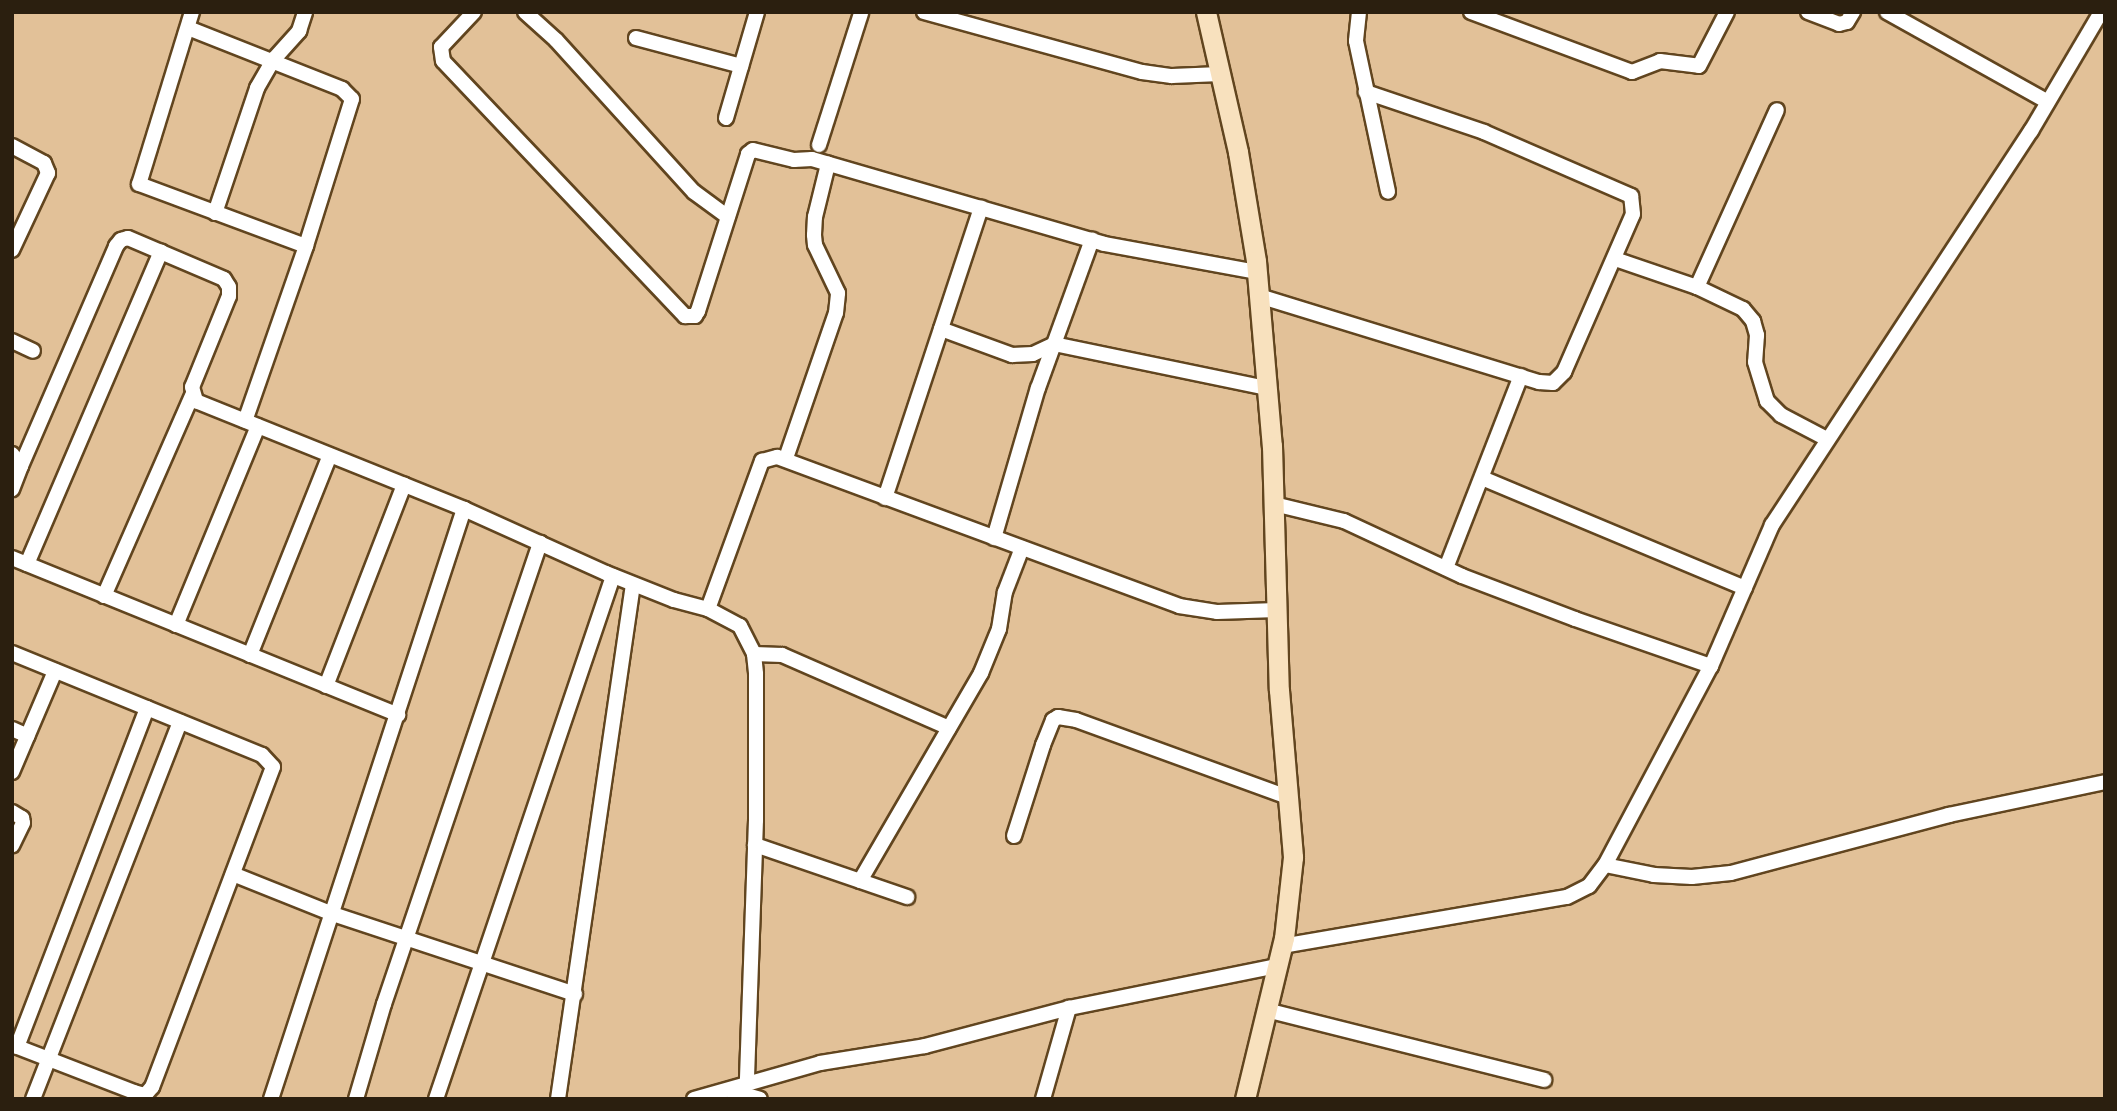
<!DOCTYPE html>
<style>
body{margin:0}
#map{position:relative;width:2117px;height:1111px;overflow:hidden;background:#e2c198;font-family:"Playfair Display",serif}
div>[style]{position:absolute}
.roads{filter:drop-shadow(2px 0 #61451f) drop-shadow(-2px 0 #61451f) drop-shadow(0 2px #61451f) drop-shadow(0 -2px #61451f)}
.street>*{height:14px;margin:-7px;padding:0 7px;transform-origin:7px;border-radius:7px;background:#fff}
.secondary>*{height:19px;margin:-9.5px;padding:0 9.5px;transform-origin:9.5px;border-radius:9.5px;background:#f8e1be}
span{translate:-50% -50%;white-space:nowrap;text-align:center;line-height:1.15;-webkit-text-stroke:5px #f6e5d0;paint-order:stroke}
.frame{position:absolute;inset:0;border:14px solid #2b1f0f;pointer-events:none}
</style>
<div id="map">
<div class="roads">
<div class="street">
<i style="left:192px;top:12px;width:180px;rotate:107.1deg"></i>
<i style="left:139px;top:184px;width:178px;rotate:20.4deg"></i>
<i style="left:474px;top:12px;width:48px;rotate:133.3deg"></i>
<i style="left:441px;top:47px;width:14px;rotate:82deg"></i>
<i style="left:443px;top:61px;width:352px;rotate:46.5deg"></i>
<i style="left:685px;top:316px;width:10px"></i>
<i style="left:695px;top:316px;width:6px;rotate:-59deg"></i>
<i style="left:698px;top:311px;width:165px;rotate:-72.3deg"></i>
<i style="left:748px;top:154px;width:6px;rotate:-39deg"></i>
<i style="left:753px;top:150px;width:42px;rotate:13.7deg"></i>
<i style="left:794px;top:160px;width:18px;rotate:-3deg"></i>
<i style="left:812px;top:159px;width:304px;rotate:16.2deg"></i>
<i style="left:1104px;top:244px;width:156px;rotate:10.4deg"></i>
<i style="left:525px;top:12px;width:42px;rotate:42.1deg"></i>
<i style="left:556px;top:40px;width:205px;rotate:47.8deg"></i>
<i style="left:694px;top:192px;width:42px;rotate:36.3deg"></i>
<i style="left:924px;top:12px;width:226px;rotate:15.4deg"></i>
<i style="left:1142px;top:72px;width:30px;rotate:8deg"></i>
<i style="left:1172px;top:76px;width:48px;rotate:-2.4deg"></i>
<i style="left:1359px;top:12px;width:29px;rotate:96deg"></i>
<i style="left:1356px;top:41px;width:154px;rotate:78deg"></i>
<i style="left:1471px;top:12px;width:172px;rotate:20.4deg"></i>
<i style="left:1632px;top:72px;width:30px;rotate:-21deg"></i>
<i style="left:1660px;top:61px;width:39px;rotate:7deg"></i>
<i style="left:1699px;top:66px;width:61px;rotate:-62.6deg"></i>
<i style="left:1808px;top:12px;width:33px;rotate:21deg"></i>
<i style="left:1839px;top:24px;width:8px;rotate:-14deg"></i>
<i style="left:1847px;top:22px;width:12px;rotate:-59deg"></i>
<i style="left:1887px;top:12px;width:184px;rotate:29.2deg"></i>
<i style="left:188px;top:28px;width:166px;rotate:21.6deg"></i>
<i style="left:342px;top:89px;width:14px;rotate:45deg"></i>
<i style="left:352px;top:99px;width:154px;rotate:107.4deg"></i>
<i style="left:306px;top:246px;width:185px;rotate:109.2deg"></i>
<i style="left:636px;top:38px;width:109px;rotate:14.9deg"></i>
<i style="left:726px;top:118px;width:110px;rotate:-73.7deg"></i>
<i style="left:819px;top:145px;width:139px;rotate:-72.3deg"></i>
<i style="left:12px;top:146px;width:36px;rotate:28deg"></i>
<i style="left:44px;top:163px;width:11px;rotate:68deg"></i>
<i style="left:48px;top:173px;width:85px;rotate:115.1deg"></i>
<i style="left:215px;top:213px;width:132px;rotate:-71.4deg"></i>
<i style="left:257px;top:88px;width:34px;rotate:-60deg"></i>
<i style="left:274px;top:59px;width:38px;rotate:-48deg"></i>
<i style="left:299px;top:31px;width:20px;rotate:-72deg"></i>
<i style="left:1615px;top:259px;width:87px;rotate:18.9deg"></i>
<i style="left:1697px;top:287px;width:51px;rotate:25.6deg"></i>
<i style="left:1743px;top:309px;width:16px;rotate:50deg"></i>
<i style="left:1753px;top:321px;width:15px;rotate:74deg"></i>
<i style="left:1757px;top:335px;width:27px;rotate:94deg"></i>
<i style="left:1755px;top:362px;width:41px;rotate:72.9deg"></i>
<i style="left:1767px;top:401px;width:20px;rotate:45deg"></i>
<i style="left:1781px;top:415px;width:52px;rotate:27.6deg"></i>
<i style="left:1697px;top:287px;width:194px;rotate:-65.7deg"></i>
<i style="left:1259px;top:296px;width:293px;rotate:17.1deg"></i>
<i style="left:1539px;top:382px;width:14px;rotate:4deg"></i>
<i style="left:1553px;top:383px;width:16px;rotate:-45deg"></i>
<i style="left:1564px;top:372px;width:172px;rotate:-66.4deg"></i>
<i style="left:1633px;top:214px;width:18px;rotate:-96deg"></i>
<i style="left:1631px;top:196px;width:160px;rotate:-156.5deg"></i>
<i style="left:1484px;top:132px;width:125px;rotate:-161.3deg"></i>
<i style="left:941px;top:329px;width:76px;rotate:20.1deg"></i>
<i style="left:1012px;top:355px;width:21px;rotate:-3deg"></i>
<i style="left:1033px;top:354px;width:23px;rotate:-25deg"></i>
<i style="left:1054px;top:344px;width:217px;rotate:11.7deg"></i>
<i style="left:12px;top:341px;width:23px;rotate:25deg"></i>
<i style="left:12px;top:454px;width:15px;rotate:53deg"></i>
<i style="left:21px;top:466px;width:25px;rotate:111deg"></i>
<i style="left:786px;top:458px;width:153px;rotate:-71deg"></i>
<i style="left:836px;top:313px;width:20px;rotate:-84deg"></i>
<i style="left:838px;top:293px;width:53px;rotate:-115.6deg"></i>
<i style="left:815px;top:245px;width:10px;rotate:-96deg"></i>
<i style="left:814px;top:235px;width:18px;rotate:-87deg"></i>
<i style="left:815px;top:217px;width:55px;rotate:-76.2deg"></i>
<i style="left:21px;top:466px;width:240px;rotate:-66.6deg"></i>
<i style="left:116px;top:246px;width:8px;rotate:-50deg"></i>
<i style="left:121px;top:240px;width:7px;rotate:-16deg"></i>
<i style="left:128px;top:238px;width:104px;rotate:23.1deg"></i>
<i style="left:224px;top:279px;width:9px;rotate:58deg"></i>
<i style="left:229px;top:287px;width:9px;rotate:90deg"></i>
<i style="left:229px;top:296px;width:98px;rotate:112.1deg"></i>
<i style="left:192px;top:387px;width:15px;rotate:74deg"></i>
<i style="left:196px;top:401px;width:289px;rotate:21.9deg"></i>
<i style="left:464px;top:509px;width:156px;rotate:24.3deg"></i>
<i style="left:606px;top:573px;width:73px;rotate:21.7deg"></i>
<i style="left:674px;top:600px;width:35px;rotate:15deg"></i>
<i style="left:708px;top:609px;width:158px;rotate:-70deg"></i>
<i style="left:762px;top:461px;width:16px;rotate:-15deg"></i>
<i style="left:777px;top:457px;width:429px;rotate:20.3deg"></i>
<i style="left:1179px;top:606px;width:38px;rotate:9deg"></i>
<i style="left:1217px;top:612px;width:60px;rotate:-1.9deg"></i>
<i style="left:1482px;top:478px;width:285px;rotate:22.7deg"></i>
<i style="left:885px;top:498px;width:306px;rotate:-71.7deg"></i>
<i style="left:1274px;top:504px;width:72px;rotate:13.7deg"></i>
<i style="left:1344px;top:521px;width:130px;rotate:25deg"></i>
<i style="left:1462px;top:576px;width:121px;rotate:20.8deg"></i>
<i style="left:1575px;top:619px;width:144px;rotate:19.1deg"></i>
<i style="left:994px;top:538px;width:156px;rotate:-73.7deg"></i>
<i style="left:1038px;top:388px;width:158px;rotate:-70deg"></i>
<i style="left:12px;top:558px;width:417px;rotate:22.1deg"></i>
<i style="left:27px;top:564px;width:340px;rotate:-66.8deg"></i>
<i style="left:1446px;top:568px;width:206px;rotate:-68.7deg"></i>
<i style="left:104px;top:596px;width:219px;rotate:-66.3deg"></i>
<i style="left:708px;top:609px;width:36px;rotate:28deg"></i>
<i style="left:740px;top:626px;width:31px;rotate:63deg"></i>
<i style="left:754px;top:654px;width:20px;rotate:84deg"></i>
<i style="left:756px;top:674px;width:146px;rotate:90deg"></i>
<i style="left:756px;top:820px;width:264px;rotate:92deg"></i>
<i style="left:176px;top:625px;width:215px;rotate:-67.6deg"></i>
<i style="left:12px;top:653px;width:270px;rotate:22.2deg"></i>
<i style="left:262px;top:755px;width:16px;rotate:47deg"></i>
<i style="left:273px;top:767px;width:342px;rotate:110.7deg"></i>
<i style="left:152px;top:1087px;width:11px;rotate:131deg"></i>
<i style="left:145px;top:1095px;width:11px;rotate:-165deg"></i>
<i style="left:134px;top:1092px;width:131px;rotate:-158.9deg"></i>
<i style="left:754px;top:654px;width:28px;rotate:2deg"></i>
<i style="left:782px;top:655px;width:182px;rotate:23.6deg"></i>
<i style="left:250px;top:655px;width:215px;rotate:-68.2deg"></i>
<i style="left:326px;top:686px;width:216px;rotate:-68.8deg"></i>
<i style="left:12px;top:729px;width:17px;rotate:24deg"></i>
<i style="left:12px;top:772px;width:110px;rotate:-66.9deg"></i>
<i style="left:12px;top:812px;width:12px;rotate:31deg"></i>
<i style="left:22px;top:818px;width:5px;rotate:79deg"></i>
<i style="left:23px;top:823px;width:25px;rotate:116deg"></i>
<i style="left:1014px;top:836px;width:96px;rotate:-72.3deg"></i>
<i style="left:1043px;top:745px;width:27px;rotate:-68deg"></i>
<i style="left:1053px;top:720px;width:6px;rotate:-31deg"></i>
<i style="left:1058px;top:717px;width:18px;rotate:9deg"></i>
<i style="left:1076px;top:720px;width:226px;rotate:20deg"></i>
<i style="left:755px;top:845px;width:161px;rotate:18.9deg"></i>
<i style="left:1605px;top:865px;width:50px;rotate:11.5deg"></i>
<i style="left:1654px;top:875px;width:38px;rotate:3deg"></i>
<i style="left:1692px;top:877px;width:39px;rotate:-6deg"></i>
<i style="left:1731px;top:873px;width:226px;rotate:-14.9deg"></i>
<i style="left:1949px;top:815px;width:159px;rotate:-11.9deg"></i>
<i style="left:233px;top:874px;width:108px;rotate:21.8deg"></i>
<i style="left:333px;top:914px;width:255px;rotate:18.3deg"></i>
<i style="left:860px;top:881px;width:241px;rotate:-59.8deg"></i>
<i style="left:981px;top:673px;width:48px;rotate:-67.8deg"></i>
<i style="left:999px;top:629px;width:37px;rotate:-81deg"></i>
<i style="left:1005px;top:592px;width:47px;rotate:-68.9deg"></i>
<i style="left:1282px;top:946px;width:289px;rotate:-9.8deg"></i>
<i style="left:1567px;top:897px;width:25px;rotate:-27deg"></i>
<i style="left:1589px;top:886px;width:26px;rotate:-53deg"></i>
<i style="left:1605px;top:865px;width:225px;rotate:-62deg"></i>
<i style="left:1711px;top:666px;width:154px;rotate:-66.6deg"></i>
<i style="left:1772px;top:525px;width:472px;rotate:-56.7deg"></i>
<i style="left:2031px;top:131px;width:138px;rotate:-59.5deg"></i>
<i style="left:1266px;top:1010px;width:287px;rotate:14.1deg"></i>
<i style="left:17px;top:1047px;width:363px;rotate:-69deg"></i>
<i style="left:729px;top:1090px;width:32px;rotate:16deg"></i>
<i style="left:33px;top:1099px;width:405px;rotate:-68.7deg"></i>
<i style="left:271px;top:1099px;width:621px;rotate:-71.89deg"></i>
<i style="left:356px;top:1099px;width:99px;rotate:-73.6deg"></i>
<i style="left:384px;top:1004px;width:487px;rotate:-71.3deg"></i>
<i style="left:436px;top:1099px;width:552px;rotate:-71.3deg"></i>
<i style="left:558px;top:1099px;width:520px;rotate:-81.71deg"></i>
<i style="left:694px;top:1099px;width:131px;rotate:-15.9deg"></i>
<i style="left:820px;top:1063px;width:106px;rotate:-9.2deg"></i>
<i style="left:925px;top:1046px;width:149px;rotate:-14.8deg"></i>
<i style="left:1069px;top:1008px;width:212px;rotate:-11.4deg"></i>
<i style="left:1043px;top:1099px;width:95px;rotate:-74.1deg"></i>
</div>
<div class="secondary">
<i style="left:1206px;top:12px;width:144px;rotate:77.1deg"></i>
<i style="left:1238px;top:152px;width:110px;rotate:80.6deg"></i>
<i style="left:1256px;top:261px;width:186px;rotate:85.1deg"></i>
<i style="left:1272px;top:446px;width:244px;rotate:88.4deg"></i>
<i style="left:1279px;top:690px;width:168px;rotate:85.2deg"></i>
<i style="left:1293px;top:857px;width:81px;rotate:96.3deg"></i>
<i style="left:1284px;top:938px;width:166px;rotate:103.6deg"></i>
</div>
</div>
<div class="frame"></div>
</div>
